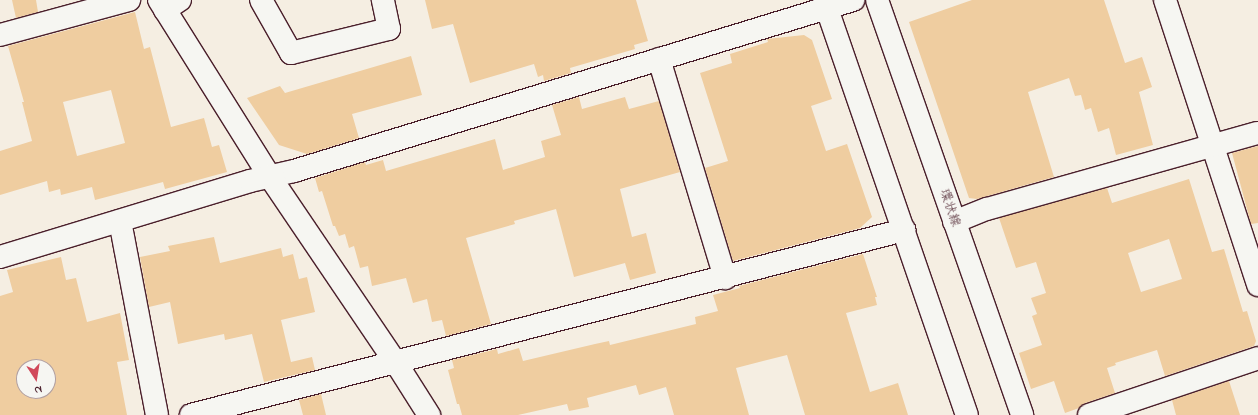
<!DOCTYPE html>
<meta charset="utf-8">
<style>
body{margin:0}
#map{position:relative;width:1258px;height:415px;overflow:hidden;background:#f5eee2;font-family:"Indie Flower","Klee One",sans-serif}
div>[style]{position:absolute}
.building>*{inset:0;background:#efcda0}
.roads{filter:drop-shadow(1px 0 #4a1f2b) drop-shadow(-1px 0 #4a1f2b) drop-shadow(0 1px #4a1f2b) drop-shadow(0 -1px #4a1f2b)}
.minor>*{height:22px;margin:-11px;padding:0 11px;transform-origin:11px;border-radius:11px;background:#f6f6f2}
.major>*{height:22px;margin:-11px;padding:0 11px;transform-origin:11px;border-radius:11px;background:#f6f6f2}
span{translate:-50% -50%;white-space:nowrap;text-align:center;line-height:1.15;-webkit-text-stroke:3px #f6f6f2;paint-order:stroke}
.street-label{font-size:13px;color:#4a1f2b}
.north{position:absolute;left:16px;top:359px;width:40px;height:40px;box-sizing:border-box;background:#f6f6f2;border:1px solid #b1a0a2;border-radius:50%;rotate:168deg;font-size:11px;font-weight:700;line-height:16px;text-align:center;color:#4a1f2b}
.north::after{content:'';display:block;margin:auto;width:14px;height:18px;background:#d1495b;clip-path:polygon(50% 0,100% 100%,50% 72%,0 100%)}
</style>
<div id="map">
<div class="building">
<i style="clip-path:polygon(12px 0,36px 0,38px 12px,16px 18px)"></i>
<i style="clip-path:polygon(425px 0,636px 0,648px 41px,634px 45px,635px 49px,570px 68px,571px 73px,544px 81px,543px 75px,538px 77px,534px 64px,470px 83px,453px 24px,432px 29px)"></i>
<i style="clip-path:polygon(972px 0,1104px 0,1125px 63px,1142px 57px,1152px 87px,1139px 92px,1153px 145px,1116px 155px,1109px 128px,1098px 132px,1091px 108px,1085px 110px,1081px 95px,1075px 96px,1069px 78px,1028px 92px,1054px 177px,977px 199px,969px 198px,909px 22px)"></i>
<i style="clip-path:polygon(evenodd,135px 12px,144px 49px,150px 47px,171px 127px,204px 118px,212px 147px,219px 145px,227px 172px,165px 189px,163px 182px,95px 200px,92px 187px,61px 195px,60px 189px,49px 192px,47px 181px,0 195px,0 151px,32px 141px,22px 102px,24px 102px,8px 46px,135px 12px,111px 90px,125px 143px,77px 156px,63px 102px,111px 90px)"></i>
<i style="clip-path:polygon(804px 35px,812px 40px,832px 99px,811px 106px,826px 151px,847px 144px,872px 217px,860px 228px,733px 261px,705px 168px,728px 161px,700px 73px,732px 63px,730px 54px,768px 42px,767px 39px)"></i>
<i style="clip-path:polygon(411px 56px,422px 95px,352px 114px,359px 138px,307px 154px,279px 145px,247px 98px,280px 86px,285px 93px)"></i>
<i style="clip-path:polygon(579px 97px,582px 109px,625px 97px,629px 109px,659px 101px,680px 172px,620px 189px,632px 237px,646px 233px,656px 273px,630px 280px,625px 263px,574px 277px,556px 209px,514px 221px,515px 224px,466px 238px,491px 324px,446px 336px,442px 320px,432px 322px,427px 299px,413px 303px,406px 278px,372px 286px,368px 266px,360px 268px,354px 246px,349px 248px,345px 234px,339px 236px,335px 226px,333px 226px,322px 191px,319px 192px,315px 178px,365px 162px,366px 165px,383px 160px,386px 171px,495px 139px,503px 170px,545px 157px,541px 141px,561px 135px,552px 105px)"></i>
<i style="clip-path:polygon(1258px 146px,1258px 223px,1251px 224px,1232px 153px)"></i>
<i style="clip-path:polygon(evenodd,1189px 179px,1212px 252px,1224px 249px,1243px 312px,1247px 311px,1256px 341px,1254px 346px,1165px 376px,1157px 350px,1115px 363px,1116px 365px,1107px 368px,1115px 393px,1085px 403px,1079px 408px,1065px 413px,1054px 381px,1031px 389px,1019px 353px,1042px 345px,1032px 316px,1037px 314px,1031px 298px,1046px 293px,1036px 262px,1016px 268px,999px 218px,1107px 188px,1112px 203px,1189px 179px,1169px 239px,1182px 279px,1141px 292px,1128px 253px,1169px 239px)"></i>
<i style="clip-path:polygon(214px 237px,220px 263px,281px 248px,283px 257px,293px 254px,299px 279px,307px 277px,315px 312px,281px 320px,291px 362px,312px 357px,315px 370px,264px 382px,252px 334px,225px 340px,224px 334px,178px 344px,170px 302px,149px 307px,140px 257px,170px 251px,168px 246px)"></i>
<i style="clip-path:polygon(863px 254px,877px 297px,875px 297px,877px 305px,846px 313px,870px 392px,898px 383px,908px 415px,805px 415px,787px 355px,736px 368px,749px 415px,674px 415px,666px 387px,639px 395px,636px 385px,587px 398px,589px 407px,569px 411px,567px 404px,518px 415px,462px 415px,459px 404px,457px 404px,448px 370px,454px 368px,452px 360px,497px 349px,498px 354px,519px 348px,523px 361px,595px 344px,609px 341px,610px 345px,696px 324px,695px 317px,718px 311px,713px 295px,740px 288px,739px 286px)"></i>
<i style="clip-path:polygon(evenodd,61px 257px,66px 280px,76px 278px,87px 322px,120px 313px,129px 360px,117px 362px,127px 415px,0 415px,0 296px,13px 292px,7px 270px,61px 257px,24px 367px,48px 367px,48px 391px,24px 391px,24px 367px)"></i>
<i style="clip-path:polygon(1229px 381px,1240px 415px,1176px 415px,1172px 400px)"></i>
<i style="clip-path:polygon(321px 394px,326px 415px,303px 415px,299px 400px)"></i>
</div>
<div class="roads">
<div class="minor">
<i style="left:159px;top:0;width:209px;rotate:57.9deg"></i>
<i style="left:270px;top:177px;width:225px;rotate:55.9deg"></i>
<i style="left:396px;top:363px;width:62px;rotate:57.6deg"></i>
<i style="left:261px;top:0;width:61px;rotate:60.5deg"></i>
<i style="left:291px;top:53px;width:101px;rotate:-13.8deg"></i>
<i style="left:389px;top:29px;width:30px;rotate:-102deg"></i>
<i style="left:1165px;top:0;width:300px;rotate:71.9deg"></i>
<i style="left:165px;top:10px;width:18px;rotate:-34deg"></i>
<i style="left:0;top:35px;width:134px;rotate:-15.2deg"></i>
<i style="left:659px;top:59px;width:229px;rotate:73.2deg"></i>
<i style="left:120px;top:221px;width:197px;rotate:79.2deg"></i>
<i style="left:954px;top:222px;width:35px;rotate:-22deg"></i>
<i style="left:987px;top:209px;width:281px;rotate:-15.7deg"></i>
<i style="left:0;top:257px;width:261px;rotate:-16.9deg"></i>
<i style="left:250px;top:181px;width:45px;rotate:-12.8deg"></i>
<i style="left:294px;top:171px;width:585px;rotate:-17.01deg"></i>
<i style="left:191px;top:415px;width:737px;rotate:-14.55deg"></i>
<i style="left:1089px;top:415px;width:178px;rotate:-18.6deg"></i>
</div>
<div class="major">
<i style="left:824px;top:0;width:439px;rotate:71deg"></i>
<i style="left:877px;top:0;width:440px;rotate:70.7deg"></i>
</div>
</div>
<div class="street-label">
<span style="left:949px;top:208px;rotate:71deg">環状線</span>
</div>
<div class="north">N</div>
</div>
